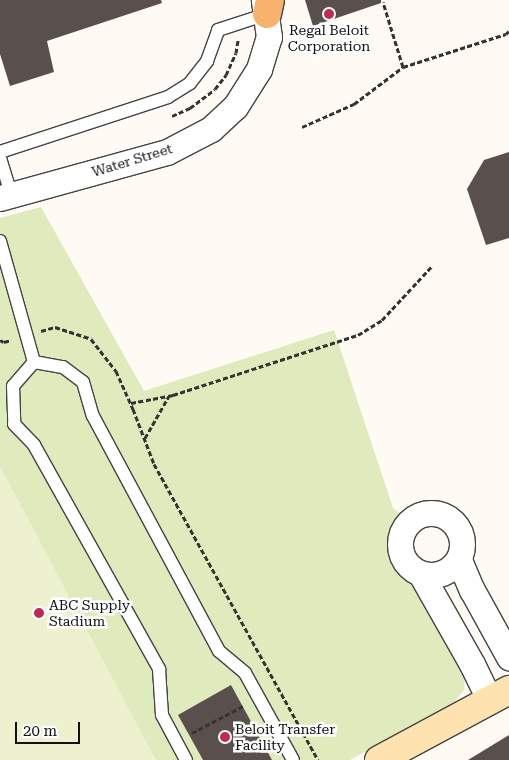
<!DOCTYPE html>
<style>
body{margin:0}
#map{position:relative;width:509px;height:760px;overflow:hidden;background:#fffaf4;font-family:"Roboto Serif",serif}
div>[style]{position:absolute}
.green>*{inset:0;background:#dfeabd}
.pitch>*{inset:0;background:#eef1cf}
.building>*{inset:0;background:#594f4d}
.path>*{height:3px;margin-top:-1.5px;transform-origin:0;background:repeating-linear-gradient(90deg,#333 0 5px,transparent 0 7.5px)}
.roads{filter:drop-shadow(1px 0 #444) drop-shadow(-1px 0 #444) drop-shadow(0 1px #444) drop-shadow(0 -1px #444)}
.lane>*{height:12px;margin:-6px;padding:0 6px;transform-origin:6px;border-radius:6px;background:#fff}
.street>*{height:25px;margin:-12.5px;padding:0 12.5px;transform-origin:12.5px;border-radius:12.5px;background:#fff}
.street>.ring{margin:-12.5px;padding:0;box-sizing:content-box;background:none;border:25px solid #fff;border-radius:50%}
.secondary>*{height:28px;margin:-14px;padding:0 14px;transform-origin:14px;border-radius:14px;background:#fee2b0}
.primary>*{height:28px;margin:-14px;padding:0 14px;transform-origin:14px;border-radius:14px;background:#f7b36c}
.dots>*{width:14px;height:14px;translate:-50% -50%;box-sizing:border-box;border:2px solid #fff;border-radius:50%}
span{translate:-50% -50%;white-space:nowrap;text-align:center;line-height:1.15;-webkit-text-stroke:5px #fff;paint-order:stroke}
.poi-label{font-size:14px;color:#111}
.left{translate:0 -50%;text-align:left}
.street-label{font-size:14px;color:#111}
.scale{position:absolute;left:15px;top:722px;width:65px;height:22px;box-sizing:border-box;border:2px solid #111;border-top:0;padding-left:6px;font-size:15px;line-height:18px;white-space:nowrap;color:#111;-webkit-text-stroke:4px #fff;paint-order:stroke}
</style>
<div id="map">
<div class="green">
<i style="clip-path:polygon(41px 207px,144px 391px,334px 330px,393px 508px,401px 514px,389px 534px,387px 546px,389px 560px,399px 576px,417px 589px,465px 673px,464px 690px,452px 705px,350px 760px,0 760px,0 218px)"></i>
</div>
<div class="pitch">
<i style="clip-path:polygon(0 466px,156px 760px,0 760px)"></i>
</div>
<div class="building">
<i style="clip-path:polygon(0 0,161px 0,162px 3px,47px 41px,54px 72px,10px 86px,0 54px)"></i>
<i style="clip-path:polygon(305px 0,381px 0,381px 3px,313px 26px)"></i>
<i style="clip-path:polygon(509px 152px,509px 238px,486px 245px,467px 189px,484px 160px)"></i>
<i style="clip-path:polygon(231px 685px,272px 760px,203px 760px,178px 715px)"></i>
<i style="clip-path:polygon(509px 735px,509px 760px,468px 760px)"></i>
</div>
<div class="path">
<i style="left:403px;top:67px;width:108px;rotate:-17.8deg"></i>
<i style="left:506px;top:34px;width:4px;rotate:-45deg"></i>
<i style="left:172px;top:116px;width:20px;rotate:-24deg"></i>
<i style="left:190px;top:108px;width:31px;rotate:-37deg"></i>
<i style="left:215px;top:89px;width:18px;rotate:-52deg"></i>
<i style="left:226px;top:75px;width:24px;rotate:-66deg"></i>
<i style="left:236px;top:53px;width:13px;rotate:-81deg"></i>
<i style="left:302px;top:127px;width:57px;rotate:-23.9deg"></i>
<i style="left:354px;top:104px;width:61px;rotate:-37.1deg"></i>
<i style="left:403px;top:67px;width:68px;rotate:-107.1deg"></i>
<i style="left:41px;top:331px;width:15px;rotate:-16deg"></i>
<i style="left:55px;top:327px;width:38px;rotate:18deg"></i>
<i style="left:91px;top:339px;width:41px;rotate:52deg"></i>
<i style="left:116px;top:371px;width:42px;rotate:65.9deg"></i>
<i style="left:133px;top:409px;width:59px;rotate:69.1deg"></i>
<i style="left:154px;top:464px;width:338px;rotate:61deg"></i>
<i style="left:0;top:340px;width:4px;rotate:27deg"></i>
<i style="left:4px;top:342px;width:7px;rotate:-16deg"></i>
<i style="left:131px;top:403px;width:43px;rotate:-10.8deg"></i>
<i style="left:173px;top:395px;width:194px;rotate:-18deg"></i>
<i style="left:358px;top:335px;width:28px;rotate:-32deg"></i>
<i style="left:382px;top:320px;width:74px;rotate:-47.2deg"></i>
<i style="left:145px;top:438px;width:48px;rotate:-60.3deg"></i>
<i style="left:192px;top:733px;width:60px;rotate:-27.8deg"></i>
</div>
<div class="roads">
<div class="lane">
<i style="left:0;top:152px;width:177px;rotate:-18.1deg"></i>
<i style="left:168px;top:97px;width:26px;rotate:-32deg"></i>
<i style="left:190px;top:83px;width:28px;rotate:-52deg"></i>
<i style="left:207px;top:61px;width:33px;rotate:-70deg"></i>
<i style="left:218px;top:30px;width:52px;rotate:-18.1deg"></i>
<i style="left:0;top:158px;width:38px;rotate:73deg"></i>
<i style="left:0;top:241px;width:126px;rotate:74.3deg"></i>
<i style="left:34px;top:362px;width:29px;rotate:10deg"></i>
<i style="left:63px;top:367px;width:25px;rotate:37deg"></i>
<i style="left:83px;top:382px;width:35px;rotate:74deg"></i>
<i style="left:93px;top:416px;width:267px;rotate:61.8deg"></i>
<i style="left:219px;top:651px;width:34px;rotate:40deg"></i>
<i style="left:245px;top:673px;width:99px;rotate:61.1deg"></i>
<i style="left:34px;top:362px;width:32px;rotate:131deg"></i>
<i style="left:13px;top:386px;width:38px;rotate:88deg"></i>
<i style="left:14px;top:424px;width:29px;rotate:46deg"></i>
<i style="left:34px;top:445px;width:257px;rotate:60.8deg"></i>
<i style="left:159px;top:669px;width:46px;rotate:86.3deg"></i>
<i style="left:162px;top:715px;width:51px;rotate:61.9deg"></i>
</div>
<div class="street">
<i style="left:0;top:198px;width:173px;rotate:-15.4deg"></i>
<i style="left:167px;top:152px;width:50px;rotate:-27.6deg"></i>
<i style="left:211px;top:129px;width:33px;rotate:-43deg"></i>
<i style="left:235px;top:107px;width:45px;rotate:-57.7deg"></i>
<i style="left:259px;top:69px;width:34px;rotate:-73deg"></i>
<i style="left:269px;top:37px;width:37px;rotate:-98deg"></i>
<i class="ring" style="left:400px;top:513px;width:37px;height:37px"></i>
<i style="left:459px;top:560px;width:33px;rotate:67deg"></i>
<i style="left:472px;top:590px;width:77px;rotate:61.1deg"></i>
<i style="left:421px;top:574px;width:103px;rotate:60.5deg"></i>
<i style="left:472px;top:664px;width:41px;rotate:64.1deg"></i>
</div>
<div class="secondary">
<i style="left:379px;top:760px;width:148px;rotate:-28.3deg"></i>
</div>
<div class="primary">
<i style="left:267px;top:14px;width:14px;rotate:-78deg"></i>
</div>
</div>
<div class="dots">
<i style="left:329px;top:14px;background:#c12855"></i>
<i style="left:39px;top:613px;background:#c12855"></i>
<i style="left:225px;top:737px;background:#c12855"></i>
</div>
<div class="poi-label">
<span style="left:329px;top:38px">Regal Beloit<br>Corporation</span>
<span class="left" style="left:49px;top:613px">ABC Supply<br>Stadium</span>
<span class="left" style="left:235px;top:737px">Beloit Transfer<br>Facility</span>
</div>
<div class="street-label">
<span style="left:132px;top:160px;rotate:-17deg">Water Street</span>
</div>
<div class="scale">20 m</div>
</div>
